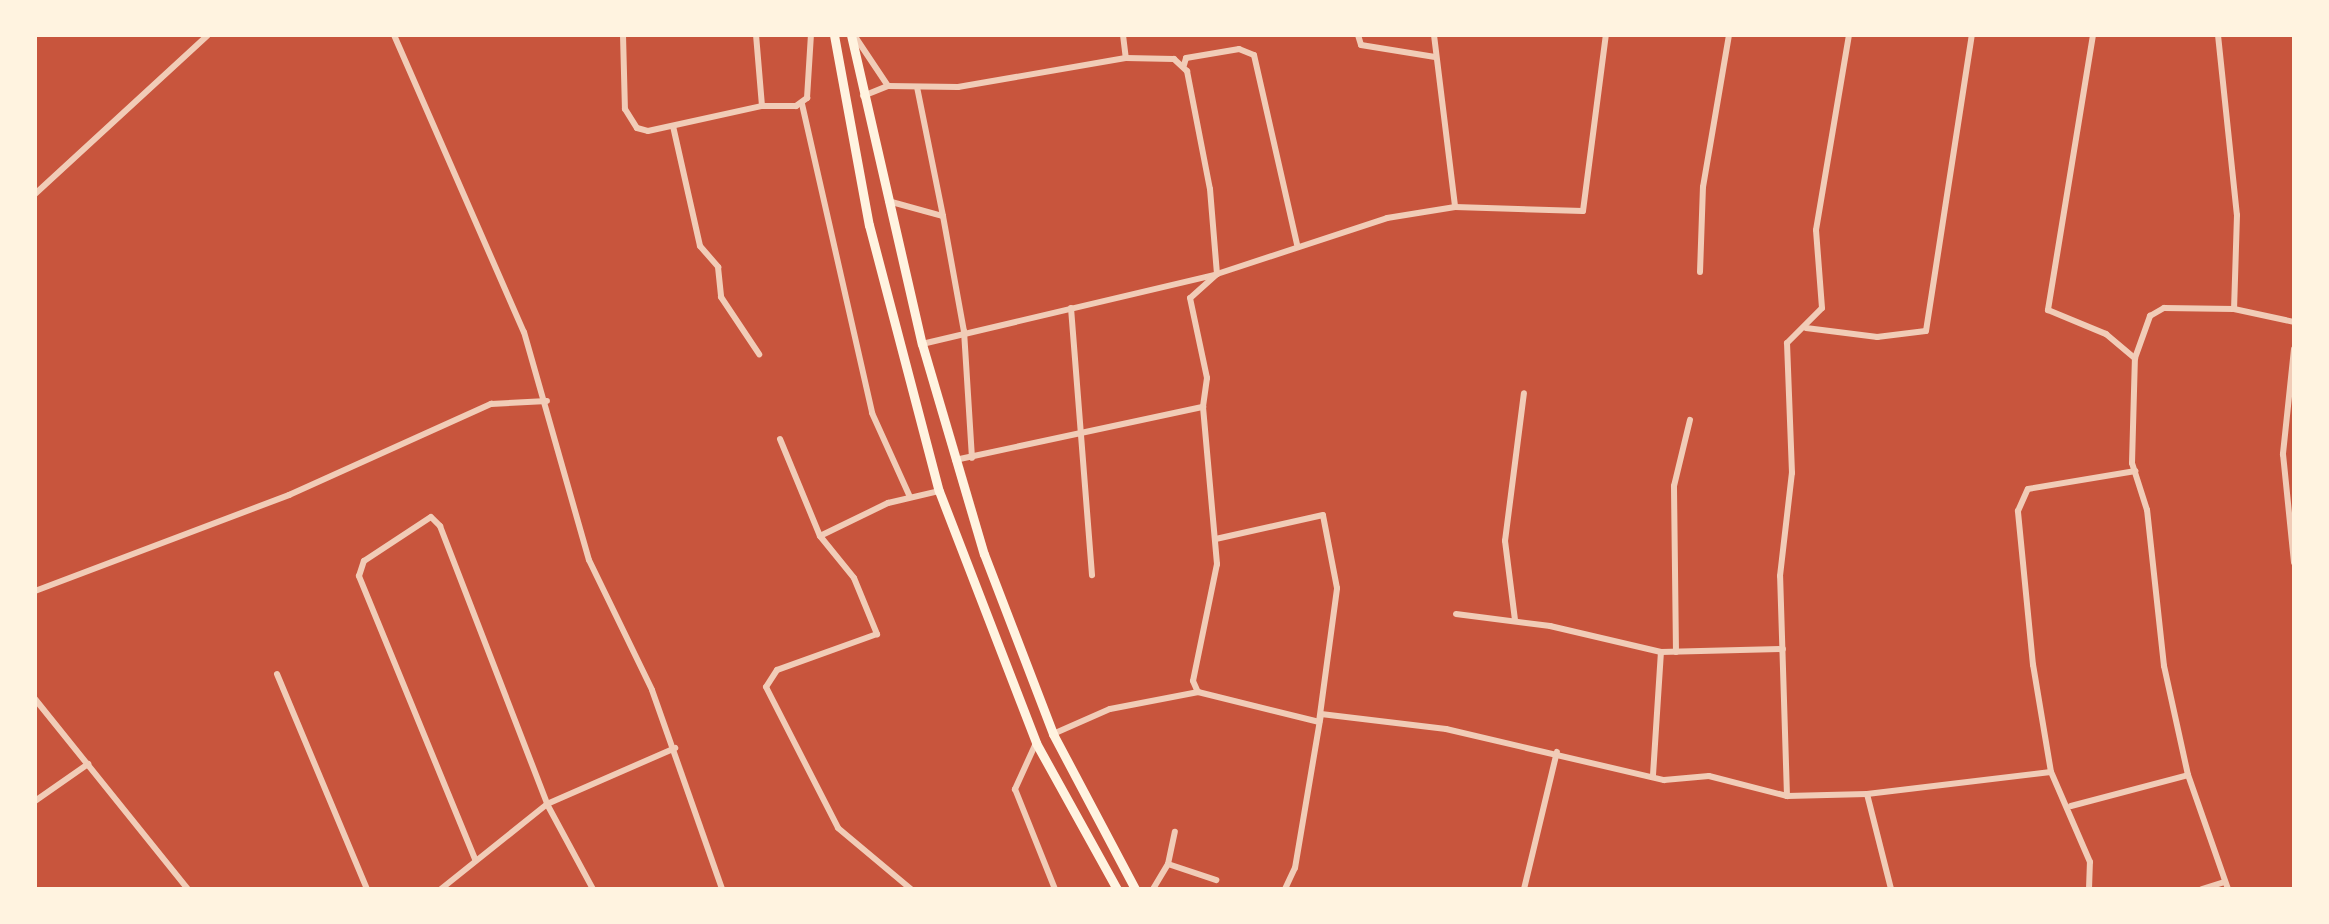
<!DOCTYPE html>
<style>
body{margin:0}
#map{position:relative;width:2329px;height:924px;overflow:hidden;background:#c8553d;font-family:Quicksand,sans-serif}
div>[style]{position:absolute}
.minor>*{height:6px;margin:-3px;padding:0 3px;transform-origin:3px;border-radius:3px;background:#f1ccb7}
.secondary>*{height:9px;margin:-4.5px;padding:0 4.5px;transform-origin:4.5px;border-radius:4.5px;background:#fff3e0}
span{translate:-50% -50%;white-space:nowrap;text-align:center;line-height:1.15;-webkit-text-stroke:5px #fff3e0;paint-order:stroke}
.frame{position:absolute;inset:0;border:37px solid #fff3e0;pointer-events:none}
</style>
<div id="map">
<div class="minor">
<i style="left:394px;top:35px;width:324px;rotate:66.4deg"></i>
<i style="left:524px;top:332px;width:237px;rotate:74.1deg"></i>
<i style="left:589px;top:560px;width:144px;rotate:64.1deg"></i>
<i style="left:652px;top:690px;width:211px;rotate:70.6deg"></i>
<i style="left:623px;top:35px;width:74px;rotate:88.5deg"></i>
<i style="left:625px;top:109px;width:22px;rotate:58deg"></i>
<i style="left:637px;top:128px;width:11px;rotate:15deg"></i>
<i style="left:648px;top:131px;width:117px;rotate:-12.4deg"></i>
<i style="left:762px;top:106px;width:71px;rotate:-94.8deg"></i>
<i style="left:854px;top:35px;width:61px;rotate:56.3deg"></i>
<i style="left:1123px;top:35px;width:23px;rotate:83deg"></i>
<i style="left:1358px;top:35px;width:10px;rotate:73deg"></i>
<i style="left:1361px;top:45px;width:75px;rotate:9.2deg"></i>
<i style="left:1434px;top:35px;width:173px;rotate:83deg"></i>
<i style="left:2093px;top:35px;width:279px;rotate:99.3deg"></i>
<i style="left:2048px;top:310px;width:63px;rotate:22.5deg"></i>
<i style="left:2106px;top:334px;width:38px;rotate:40deg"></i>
<i style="left:2218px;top:35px;width:181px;rotate:84deg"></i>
<i style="left:2237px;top:215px;width:94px;rotate:91.8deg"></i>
<i style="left:1184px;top:65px;width:7px;rotate:-74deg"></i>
<i style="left:1186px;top:58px;width:54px;rotate:-9.6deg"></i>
<i style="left:1239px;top:49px;width:16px;rotate:22deg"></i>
<i style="left:1254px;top:55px;width:195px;rotate:77.2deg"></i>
<i style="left:917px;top:87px;width:132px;rotate:78.6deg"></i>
<i style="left:863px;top:96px;width:27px;rotate:-22deg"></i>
<i style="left:888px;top:86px;width:70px;rotate:0.8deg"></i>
<i style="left:958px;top:87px;width:170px;rotate:-9.8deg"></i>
<i style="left:1126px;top:58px;width:48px;rotate:1.2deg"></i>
<i style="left:1174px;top:59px;width:18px;rotate:43deg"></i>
<i style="left:1187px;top:71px;width:120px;rotate:79deg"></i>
<i style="left:1210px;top:189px;width:85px;rotate:85.3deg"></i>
<i style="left:1217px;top:274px;width:179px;rotate:-18.2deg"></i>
<i style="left:1387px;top:218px;width:69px;rotate:-9.2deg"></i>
<i style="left:1455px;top:207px;width:128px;rotate:1.8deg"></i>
<i style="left:1583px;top:211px;width:177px;rotate:-82.6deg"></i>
<i style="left:802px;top:104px;width:317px;rotate:77.2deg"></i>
<i style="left:872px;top:413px;width:92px;rotate:65.7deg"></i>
<i style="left:762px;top:106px;width:34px"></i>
<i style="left:796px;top:106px;width:14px;rotate:-36deg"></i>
<i style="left:807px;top:98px;width:63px;rotate:-86.4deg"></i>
<i style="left:673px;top:126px;width:123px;rotate:77.3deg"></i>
<i style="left:700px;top:246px;width:28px;rotate:49deg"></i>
<i style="left:718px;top:267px;width:30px;rotate:84deg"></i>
<i style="left:721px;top:297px;width:69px;rotate:56.3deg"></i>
<i style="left:35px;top:194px;width:235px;rotate:-42.6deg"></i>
<i style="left:888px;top:201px;width:57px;rotate:15.3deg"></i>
<i style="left:943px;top:216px;width:117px;rotate:79.7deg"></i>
<i style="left:964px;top:331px;width:127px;rotate:86.4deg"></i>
<i style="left:1700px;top:272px;width:85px;rotate:-88deg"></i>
<i style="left:1703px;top:187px;width:154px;rotate:-80.3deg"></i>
<i style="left:1071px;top:308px;width:268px;rotate:85.5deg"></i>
<i style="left:1806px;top:328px;width:72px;rotate:7.2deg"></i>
<i style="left:1877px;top:337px;width:49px;rotate:-7deg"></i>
<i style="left:1926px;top:331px;width:300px;rotate:-81.2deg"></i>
<i style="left:922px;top:344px;width:303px;rotate:-13.3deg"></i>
<i style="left:1217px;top:274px;width:36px;rotate:138deg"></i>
<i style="left:1190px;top:298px;width:82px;rotate:78deg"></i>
<i style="left:1207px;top:378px;width:29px;rotate:98deg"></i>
<i style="left:1203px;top:407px;width:158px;rotate:84.9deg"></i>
<i style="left:1217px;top:564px;width:119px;rotate:101.6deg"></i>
<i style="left:1193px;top:681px;width:12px;rotate:66deg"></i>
<i style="left:1198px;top:692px;width:125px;rotate:13.9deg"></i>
<i style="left:1319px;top:722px;width:135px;rotate:-82.3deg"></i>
<i style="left:1337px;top:588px;width:74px;rotate:-100.9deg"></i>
<i style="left:1323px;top:515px;width:110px;rotate:167.4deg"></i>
<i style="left:2294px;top:349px;width:106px;rotate:96deg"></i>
<i style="left:2283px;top:454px;width:109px;rotate:84.2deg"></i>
<i style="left:780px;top:439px;width:105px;rotate:67.6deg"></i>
<i style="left:820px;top:536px;width:76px;rotate:-25.9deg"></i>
<i style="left:888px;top:503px;width:52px;rotate:-13.2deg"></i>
<i style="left:955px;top:460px;width:254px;rotate:-12.1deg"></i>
<i style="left:820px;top:536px;width:54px;rotate:51deg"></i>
<i style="left:854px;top:578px;width:61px;rotate:67.7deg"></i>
<i style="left:877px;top:634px;width:106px;rotate:160.2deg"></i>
<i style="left:777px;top:670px;width:20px;rotate:123deg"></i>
<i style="left:766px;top:687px;width:158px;rotate:62.9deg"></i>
<i style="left:838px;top:828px;width:95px;rotate:39.9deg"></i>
<i style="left:35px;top:591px;width:272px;rotate:-20.7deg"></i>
<i style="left:289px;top:495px;width:222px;rotate:-24.3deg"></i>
<i style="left:491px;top:404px;width:56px;rotate:-3.1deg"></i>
<i style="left:1456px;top:614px;width:95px;rotate:7.3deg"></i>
<i style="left:1550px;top:626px;width:114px;rotate:13.2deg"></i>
<i style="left:1661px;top:652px;width:122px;rotate:-1.4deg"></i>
<i style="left:1515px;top:620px;width:80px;rotate:-97.2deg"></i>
<i style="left:1505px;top:541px;width:149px;rotate:-82.7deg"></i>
<i style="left:1676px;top:652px;width:166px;rotate:-90.7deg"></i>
<i style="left:1674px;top:486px;width:68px;rotate:-76.4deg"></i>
<i style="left:277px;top:674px;width:233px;rotate:67.3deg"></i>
<i style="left:35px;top:699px;width:244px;rotate:51.2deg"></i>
<i style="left:1053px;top:734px;width:62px;rotate:-23.7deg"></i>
<i style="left:1110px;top:709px;width:90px;rotate:-10.9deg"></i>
<i style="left:1036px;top:743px;width:51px;rotate:114.5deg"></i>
<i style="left:1015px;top:789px;width:108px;rotate:68.2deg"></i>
<i style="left:1653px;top:775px;width:123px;rotate:-86.3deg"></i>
<i style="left:1867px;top:794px;width:98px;rotate:75.8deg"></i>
<i style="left:1787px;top:796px;width:220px;rotate:-91.8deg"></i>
<i style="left:1780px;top:576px;width:104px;rotate:-83.4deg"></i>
<i style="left:1792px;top:473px;width:130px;rotate:-92.2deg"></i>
<i style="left:1787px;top:343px;width:49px;rotate:-45deg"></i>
<i style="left:1822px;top:308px;width:78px;rotate:-94.4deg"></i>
<i style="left:1816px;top:230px;width:198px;rotate:-80.4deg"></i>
<i style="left:35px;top:801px;width:65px;rotate:-34.9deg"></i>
<i style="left:2071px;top:806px;width:121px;rotate:-14.8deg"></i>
<i style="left:475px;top:859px;width:306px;rotate:-112.3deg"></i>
<i style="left:359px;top:576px;width:16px;rotate:-72deg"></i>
<i style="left:364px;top:561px;width:80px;rotate:-33.3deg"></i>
<i style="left:431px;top:517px;width:13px;rotate:45deg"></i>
<i style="left:440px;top:526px;width:298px;rotate:68.9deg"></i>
<i style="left:547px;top:804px;width:97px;rotate:61.6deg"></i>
<i style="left:1168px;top:864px;width:51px;rotate:18.4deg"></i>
<i style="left:441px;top:889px;width:136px;rotate:-38.7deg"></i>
<i style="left:547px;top:804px;width:140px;rotate:-23.6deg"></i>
<i style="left:1153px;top:889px;width:29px;rotate:-59deg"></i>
<i style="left:1168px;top:864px;width:33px;rotate:-78deg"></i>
<i style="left:1285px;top:889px;width:23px;rotate:-65deg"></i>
<i style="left:1295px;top:868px;width:156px;rotate:-80.4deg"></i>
<i style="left:1321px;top:714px;width:126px;rotate:6.8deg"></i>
<i style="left:1446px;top:729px;width:224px;rotate:13.2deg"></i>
<i style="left:1664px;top:780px;width:45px;rotate:-5.1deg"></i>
<i style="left:1709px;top:776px;width:81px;rotate:14.4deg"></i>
<i style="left:1787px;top:796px;width:80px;rotate:-1.4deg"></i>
<i style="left:1867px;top:794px;width:185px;rotate:-6.8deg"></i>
<i style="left:1524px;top:889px;width:141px;rotate:-76.5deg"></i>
<i style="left:2089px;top:889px;width:27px;rotate:-88deg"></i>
<i style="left:2090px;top:862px;width:98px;rotate:-113.4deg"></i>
<i style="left:2051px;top:772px;width:109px;rotate:-99.5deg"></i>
<i style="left:2033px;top:665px;width:155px;rotate:-95.6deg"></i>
<i style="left:2018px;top:511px;width:24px;rotate:-66deg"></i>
<i style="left:2028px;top:489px;width:109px;rotate:-9.5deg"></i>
<i style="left:2202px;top:889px;width:24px;rotate:-17deg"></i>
<i style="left:2228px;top:889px;width:121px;rotate:-109.3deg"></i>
<i style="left:2188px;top:775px;width:112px;rotate:-102.4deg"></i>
<i style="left:2164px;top:666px;width:157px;rotate:-96.2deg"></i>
<i style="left:2147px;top:510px;width:49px;rotate:-107.7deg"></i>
<i style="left:2132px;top:463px;width:105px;rotate:-88.4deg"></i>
<i style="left:2135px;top:358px;width:45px;rotate:-70.3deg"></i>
<i style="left:2150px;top:316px;width:16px;rotate:-30deg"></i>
<i style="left:2164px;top:308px;width:70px;rotate:0.8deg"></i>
<i style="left:2234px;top:309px;width:61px;rotate:12.2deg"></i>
</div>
<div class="secondary">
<i style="left:834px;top:35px;width:193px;rotate:79.6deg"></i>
<i style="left:869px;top:225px;width:275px;rotate:75.3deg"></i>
<i style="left:939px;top:491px;width:270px;rotate:68.9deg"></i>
<i style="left:1036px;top:743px;width:167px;rotate:61deg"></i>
<i style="left:851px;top:35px;width:317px;rotate:77.1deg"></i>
<i style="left:922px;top:344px;width:219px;rotate:73.6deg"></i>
<i style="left:984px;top:554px;width:193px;rotate:69deg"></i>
<i style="left:1053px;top:734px;width:175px;rotate:62.1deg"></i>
</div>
<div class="frame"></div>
</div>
